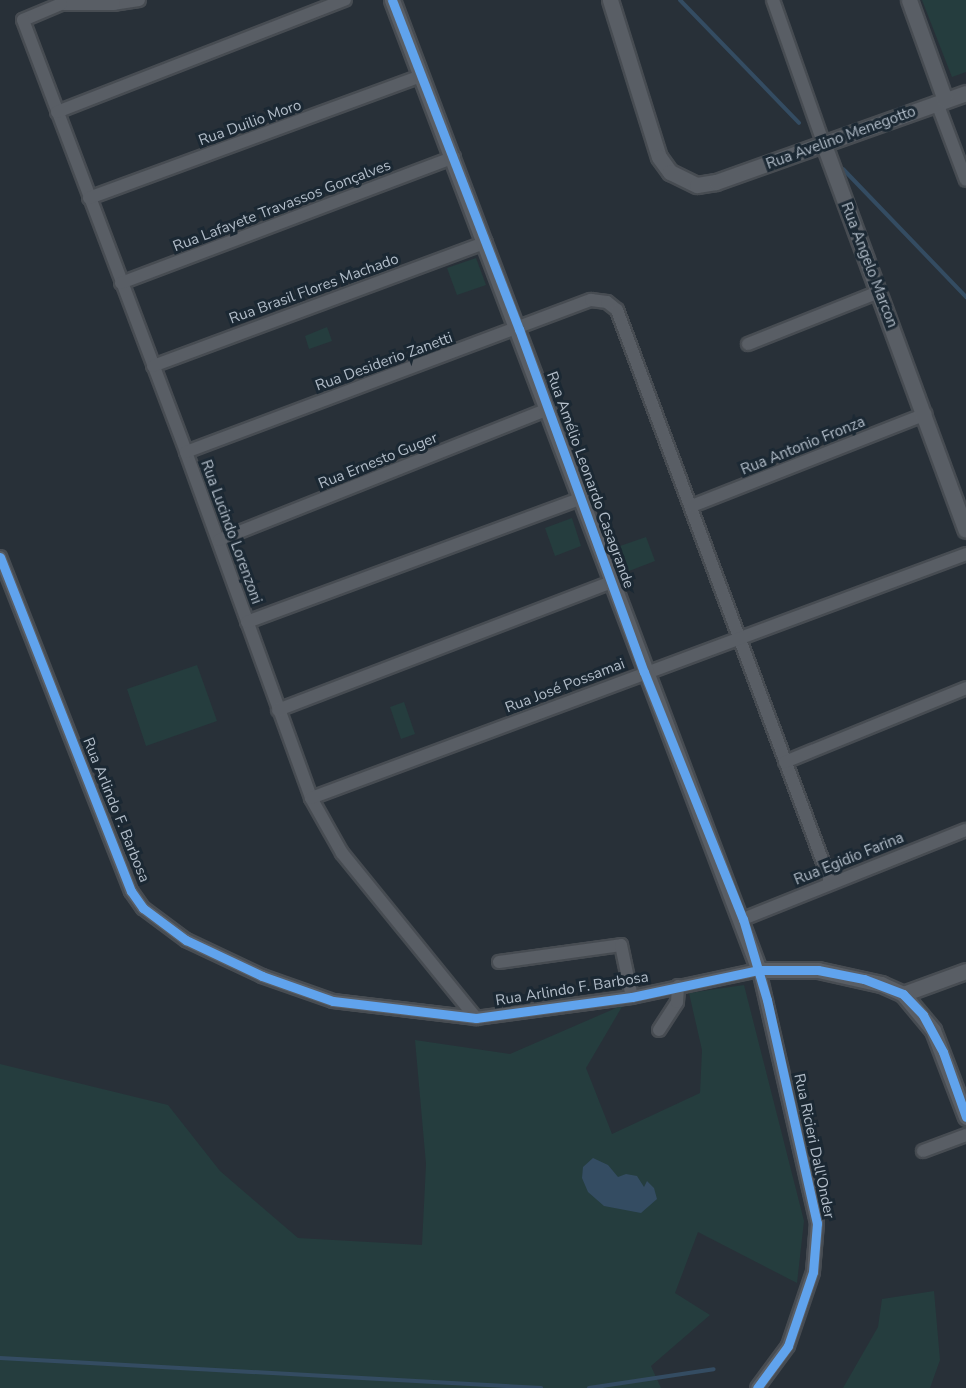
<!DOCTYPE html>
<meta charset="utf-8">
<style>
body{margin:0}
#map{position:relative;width:966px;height:1388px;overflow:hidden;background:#283038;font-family:"Nunito Sans",sans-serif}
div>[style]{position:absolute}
.green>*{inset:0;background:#253d3e}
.water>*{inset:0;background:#344c62}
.stream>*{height:4px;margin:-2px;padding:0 2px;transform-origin:2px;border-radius:2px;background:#344c62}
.roads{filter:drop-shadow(2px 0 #474c52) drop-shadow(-2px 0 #474c52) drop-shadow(0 2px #474c52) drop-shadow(0 -2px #474c52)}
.minor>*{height:12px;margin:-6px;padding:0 6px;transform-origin:6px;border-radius:6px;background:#595e65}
.tertiary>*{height:15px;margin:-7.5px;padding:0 7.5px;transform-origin:7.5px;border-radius:7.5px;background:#595e65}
.cycleway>*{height:9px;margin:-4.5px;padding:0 4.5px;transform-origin:4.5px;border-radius:4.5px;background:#60a3ed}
span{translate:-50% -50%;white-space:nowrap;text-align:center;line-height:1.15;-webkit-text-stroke:6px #1b2833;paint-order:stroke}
.street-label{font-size:15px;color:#b2bdc9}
</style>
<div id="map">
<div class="green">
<i style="clip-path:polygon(922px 0,966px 0,966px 72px,952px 77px)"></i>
<i style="clip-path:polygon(476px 258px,486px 285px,457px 295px,447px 268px)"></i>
<i style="clip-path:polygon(327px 327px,332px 341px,309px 349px,305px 336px)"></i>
<i style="clip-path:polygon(572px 518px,581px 546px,555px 556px,545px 528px)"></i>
<i style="clip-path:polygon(646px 537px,655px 561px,629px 571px,620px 546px)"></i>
<i style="clip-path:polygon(197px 665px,217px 721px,146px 746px,127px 689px)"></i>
<i style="clip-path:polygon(404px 702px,415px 734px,401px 739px,390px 707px)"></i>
<i style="clip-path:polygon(744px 985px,804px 1221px,797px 1283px,698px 1232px,675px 1293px,710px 1315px,651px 1366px,661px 1388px,0 1388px,0 1064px,168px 1105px,220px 1171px,298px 1238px,422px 1245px,426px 1164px,415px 1040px,510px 1054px,623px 1005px,586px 1068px,612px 1134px,700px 1093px,702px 1050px,689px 993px)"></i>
<i style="clip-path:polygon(934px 1291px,940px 1360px,930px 1388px,843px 1388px,878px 1327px,882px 1299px)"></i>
</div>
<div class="water">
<i style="clip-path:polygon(593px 1158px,608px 1165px,618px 1177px,626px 1174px,637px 1176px,644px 1187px,647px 1181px,654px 1188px,657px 1199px,641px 1213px,604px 1206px,588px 1192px,582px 1178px,583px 1167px)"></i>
</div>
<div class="stream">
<i style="left:680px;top:0;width:171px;rotate:45.9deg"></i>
<i style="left:843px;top:169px;width:178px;rotate:46.1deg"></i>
<i style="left:0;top:1358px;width:542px;rotate:3.17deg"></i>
<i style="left:589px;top:1388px;width:126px;rotate:-8.6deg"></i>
</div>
<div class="roads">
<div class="minor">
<i style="left:139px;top:0;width:25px;rotate:171deg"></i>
<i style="left:114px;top:4px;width:53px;rotate:180deg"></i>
<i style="left:61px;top:4px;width:41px;rotate:157.2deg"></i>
<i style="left:23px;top:20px;width:462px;rotate:69.3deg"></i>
<i style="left:186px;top:452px;width:368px;rotate:70.1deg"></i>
<i style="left:311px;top:798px;width:63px;rotate:60.6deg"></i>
<i style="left:342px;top:853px;width:213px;rotate:50.9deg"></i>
<i style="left:773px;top:0;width:154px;rotate:70.6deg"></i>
<i style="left:937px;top:103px;width:82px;rotate:69.4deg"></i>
<i style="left:57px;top:112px;width:309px;rotate:-21.3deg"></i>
<i style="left:89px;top:198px;width:354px;rotate:-20.2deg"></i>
<i style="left:121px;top:283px;width:356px;rotate:-20.7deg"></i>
<i style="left:748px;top:344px;width:141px;rotate:-21.7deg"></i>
<i style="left:153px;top:366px;width:355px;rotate:-20.4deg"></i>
<i style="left:186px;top:452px;width:433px;rotate:-20.6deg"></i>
<i style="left:591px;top:300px;width:16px;rotate:7deg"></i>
<i style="left:607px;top:302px;width:13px;rotate:39deg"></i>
<i style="left:617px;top:310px;width:609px;rotate:69.54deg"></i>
<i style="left:692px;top:506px;width:251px;rotate:-21.5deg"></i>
<i style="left:219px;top:540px;width:354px;rotate:-21.7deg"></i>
<i style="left:0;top:557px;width:359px;rotate:68.6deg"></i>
<i style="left:131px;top:891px;width:21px;rotate:55deg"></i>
<i style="left:143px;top:908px;width:54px;rotate:36.7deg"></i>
<i style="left:186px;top:940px;width:84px;rotate:25.3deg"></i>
<i style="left:262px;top:976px;width:75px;rotate:19.4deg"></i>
<i style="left:333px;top:1001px;width:144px;rotate:6.8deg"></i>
<i style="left:476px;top:1018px;width:157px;rotate:-7.7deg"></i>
<i style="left:632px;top:997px;width:130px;rotate:-12deg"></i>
<i style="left:759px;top:970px;width:260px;rotate:77.1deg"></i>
<i style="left:817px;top:1223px;width:49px;rotate:94.7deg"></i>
<i style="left:813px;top:1272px;width:78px;rotate:108.7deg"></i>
<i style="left:788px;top:1346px;width:52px;rotate:126.4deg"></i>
<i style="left:247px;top:622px;width:357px;rotate:-20.3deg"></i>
<i style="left:278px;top:710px;width:358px;rotate:-21deg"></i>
<i style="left:785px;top:762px;width:196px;rotate:-22.2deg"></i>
<i style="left:311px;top:798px;width:699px;rotate:-20.43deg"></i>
<i style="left:743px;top:919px;width:240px;rotate:-21.8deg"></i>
<i style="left:499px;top:962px;width:123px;rotate:-7.9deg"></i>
<i style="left:621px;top:945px;width:53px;rotate:78.1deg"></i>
<i style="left:659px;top:1030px;width:33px;rotate:-57deg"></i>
<i style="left:677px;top:1002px;width:16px;rotate:-86deg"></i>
<i style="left:923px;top:1151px;width:46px;rotate:-20.4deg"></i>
</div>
<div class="tertiary">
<i style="left:392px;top:0;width:1037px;rotate:69.28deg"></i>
<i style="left:759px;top:970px;width:59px"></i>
<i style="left:818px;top:970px;width:65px;rotate:12.5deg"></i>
<i style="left:881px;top:984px;width:24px;rotate:24deg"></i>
<i style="left:903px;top:994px;width:47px;rotate:50.2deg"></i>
<i style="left:933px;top:1030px;width:93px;rotate:69.2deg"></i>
<i style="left:610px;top:0;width:164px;rotate:72.7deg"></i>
<i style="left:659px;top:157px;width:19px;rotate:54deg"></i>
<i style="left:670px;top:172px;width:30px;rotate:26deg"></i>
<i style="left:697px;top:185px;width:19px;rotate:-9deg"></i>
<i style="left:716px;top:182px;width:265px;rotate:-19.6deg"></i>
<i style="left:909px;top:0;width:106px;rotate:70.2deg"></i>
<i style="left:824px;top:145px;width:410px;rotate:69.8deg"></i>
<i style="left:903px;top:994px;width:67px;rotate:-20.1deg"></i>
</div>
</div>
<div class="cycleway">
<i style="left:392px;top:0;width:353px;rotate:68.9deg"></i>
<i style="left:519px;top:329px;width:365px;rotate:70deg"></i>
<i style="left:644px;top:672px;width:266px;rotate:68.2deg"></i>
<i style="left:743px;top:919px;width:84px;rotate:73.5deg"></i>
<i style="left:767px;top:1000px;width:229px;rotate:77.4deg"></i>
<i style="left:817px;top:1223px;width:49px;rotate:94.7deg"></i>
<i style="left:813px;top:1272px;width:78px;rotate:108.7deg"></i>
<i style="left:788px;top:1346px;width:52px;rotate:126.4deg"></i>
<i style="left:0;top:557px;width:359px;rotate:68.6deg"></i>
<i style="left:131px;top:891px;width:21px;rotate:55deg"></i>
<i style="left:143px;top:908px;width:54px;rotate:36.7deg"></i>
<i style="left:186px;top:940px;width:84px;rotate:25.3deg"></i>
<i style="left:262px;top:976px;width:75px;rotate:19.4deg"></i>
<i style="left:333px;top:1001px;width:144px;rotate:6.8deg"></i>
<i style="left:476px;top:1018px;width:157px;rotate:-7.7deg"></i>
<i style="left:632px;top:997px;width:130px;rotate:-12deg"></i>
<i style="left:759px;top:970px;width:59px"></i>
<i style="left:818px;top:970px;width:47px;rotate:11.1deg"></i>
<i style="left:864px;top:979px;width:42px;rotate:21deg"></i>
<i style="left:903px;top:994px;width:29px;rotate:46deg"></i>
<i style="left:923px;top:1015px;width:42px;rotate:61.6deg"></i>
<i style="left:943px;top:1052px;width:69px;rotate:70.5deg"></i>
</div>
<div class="street-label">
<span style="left:250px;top:123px;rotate:-20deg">Rua Duilio Moro</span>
<span style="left:841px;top:138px;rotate:-20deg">Rua Avelino Menegotto</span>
<span style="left:282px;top:206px;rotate:-21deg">Rua Lafayete Travassos Gonçalves</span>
<span style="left:869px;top:265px;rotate:69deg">Rua Angelo Marcon</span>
<span style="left:314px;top:289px;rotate:-20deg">Rua Brasil Flores Machado</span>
<span style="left:384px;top:362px;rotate:-20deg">Rua Desiderio Zanetti</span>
<span style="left:803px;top:446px;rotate:-22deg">Rua Antonio Fronza</span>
<span style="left:378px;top:461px;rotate:-22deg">Rua Ernesto Guger</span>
<span style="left:590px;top:480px;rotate:70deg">Rua Amélio Leonardo Casagrande</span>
<span style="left:231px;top:532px;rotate:70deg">Rua Lucindo Lorenzoni</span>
<span style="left:565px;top:686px;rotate:-21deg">Rua José Possamai</span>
<span style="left:116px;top:810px;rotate:68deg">Rua Arlindo F. Barbosa</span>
<span style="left:849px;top:859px;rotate:-22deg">Rua Egidio Farina</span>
<span style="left:572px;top:989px;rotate:-9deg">Rua Arlindo F. Barbosa</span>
<span style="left:814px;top:1146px;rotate:78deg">Rua Ricieri Dall'Onder</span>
</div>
</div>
